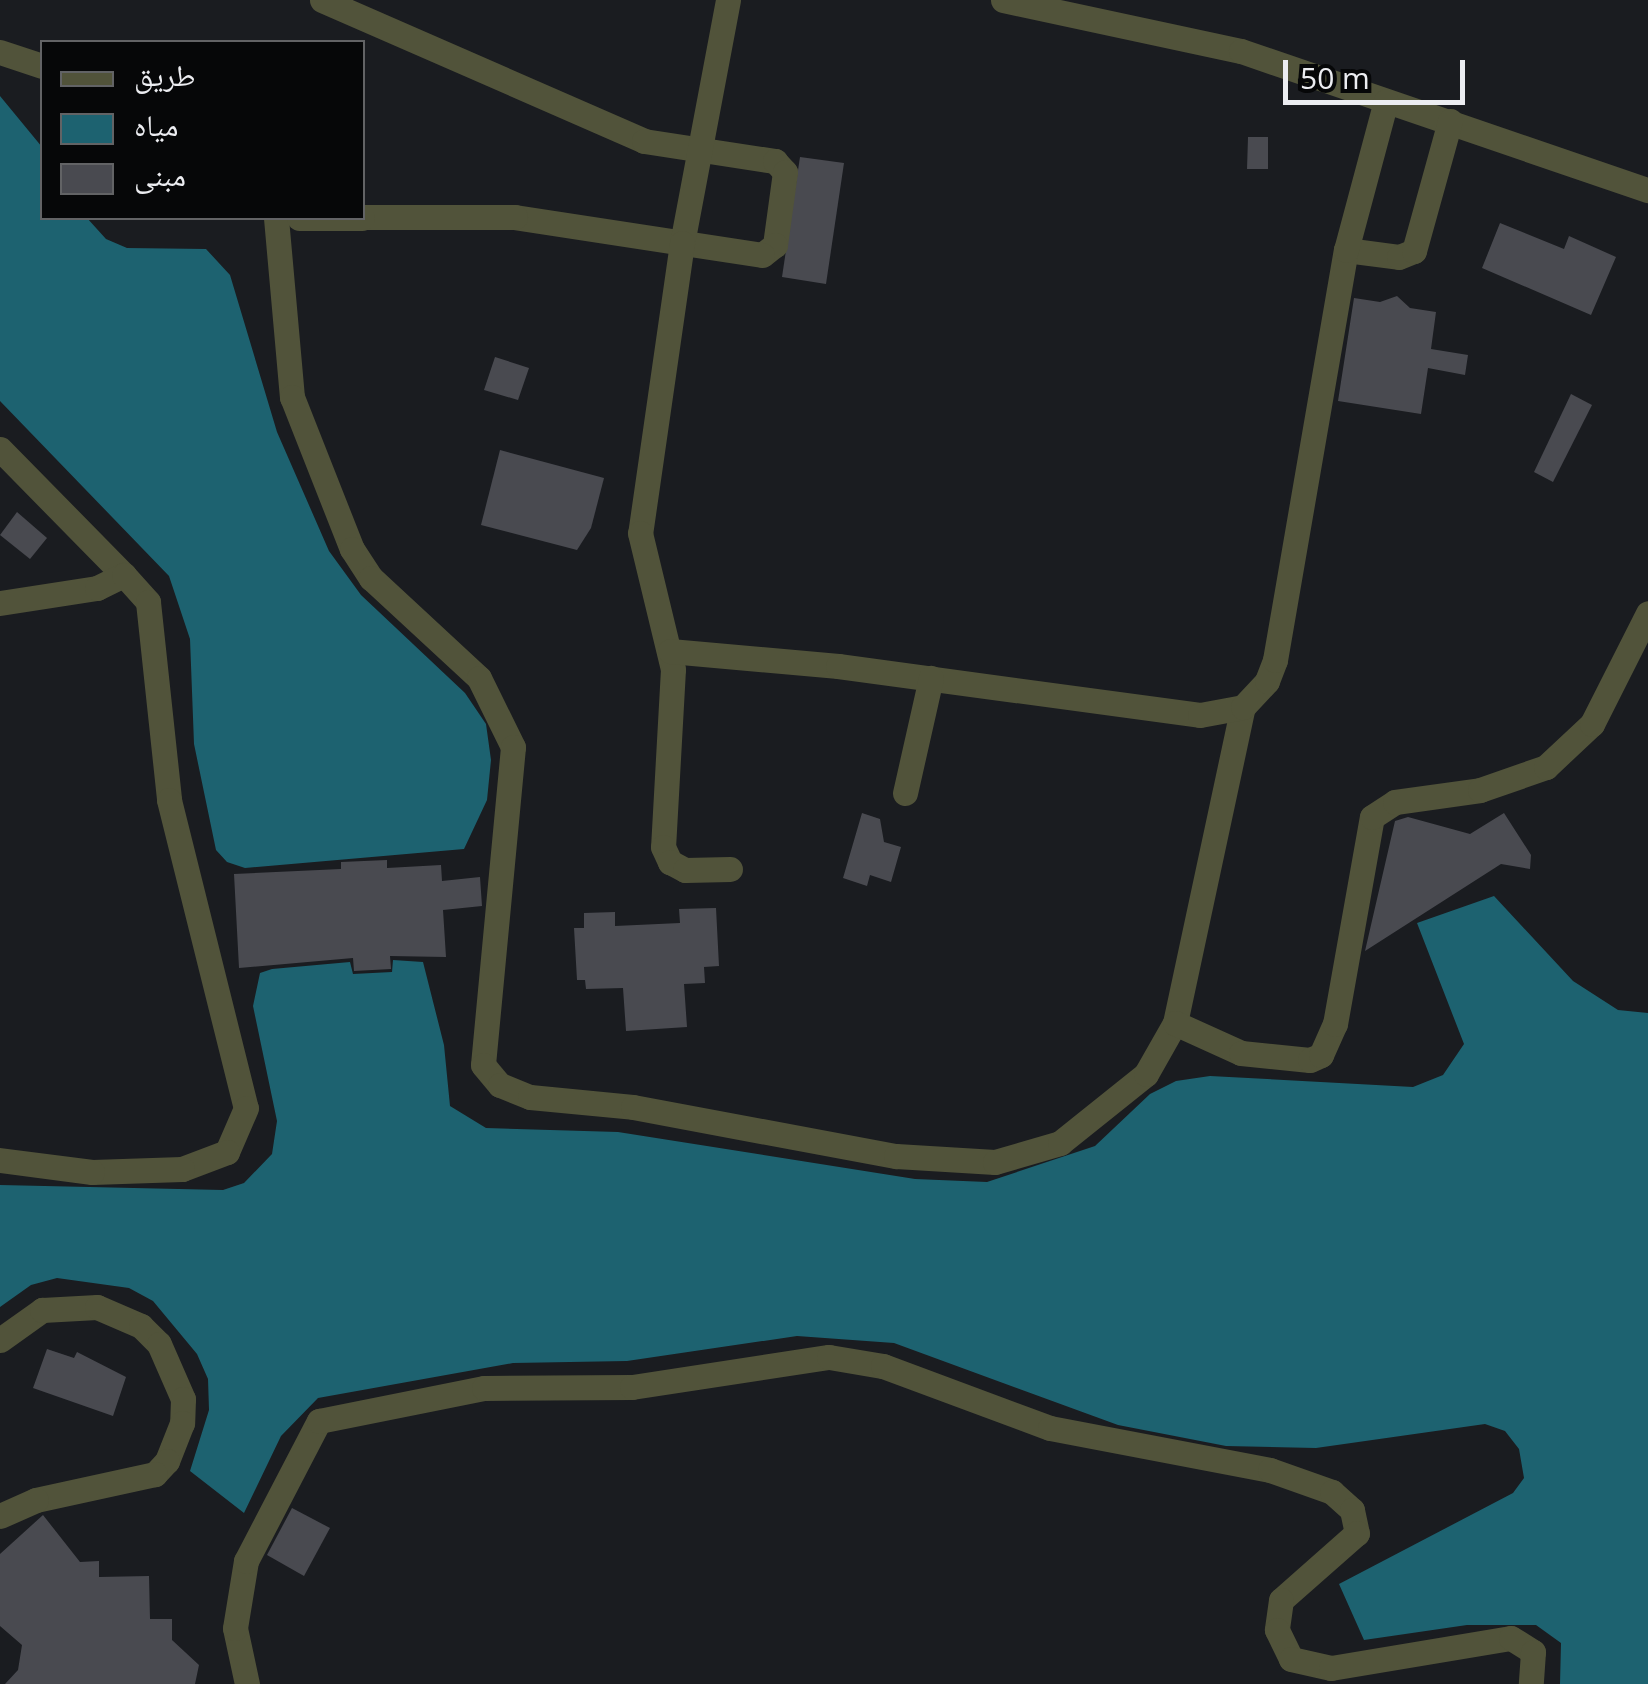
<!DOCTYPE html>
<meta charset="utf-8">
<style>
body{margin:0}
#map{position:relative;width:1648px;height:1684px;overflow:hidden;background:#1a1c20;font-family:"Open Sans","Noto Naskh Arabic",sans-serif}
div>[style]{position:absolute}
.water>*{inset:0;background:#1d6270}
.building>*{inset:0;background:#494a50}
.minor>*{height:25px;margin:-12.5px;padding:0 12.5px;transform-origin:12.5px;border-radius:12.5px;background:#51533a}
span{translate:-50% -50%;white-space:nowrap;text-align:center;line-height:1.15;-webkit-text-stroke:10px #060708;paint-order:stroke}
.legend{position:absolute;left:40px;top:40px;width:325px;height:180px;box-sizing:border-box;background:#060708;border:2px solid #626365;margin:0;padding:12px 18px;list-style:none;font-size:30px;color:#ecedf1}
.legend li{display:flex;align-items:center;gap:20px;height:50px}
.legend b{width:50px;border:2px solid #626365}
.scale{position:absolute;left:1283px;top:60px;width:182px;height:45px;box-sizing:border-box;border:5px solid #ecedf1;border-top:0;padding-left:12px;font-size:30px;line-height:35px;white-space:nowrap;color:#ecedf1;-webkit-text-stroke:8px #060708;paint-order:stroke}
</style>
<div id="map">
<div class="water">
<i style="clip-path:polygon(0 96px,42px 147px,42px 218px,87px 218px,106px 239px,127px 248px,206px 249px,230px 275px,277px 432px,329px 551px,361px 595px,465px 693px,486px 724px,491px 760px,487px 800px,464px 849px,245px 868px,227px 862px,216px 850px,194px 744px,190px 639px,169px 576px,0 401px)"></i>
<i style="clip-path:polygon(1494px 896px,1573px 981px,1618px 1010px,1648px 1013px,1648px 1684px,1560px 1684px,1561px 1643px,1536px 1625px,1467px 1625px,1364px 1640px,1339px 1584px,1513px 1493px,1524px 1478px,1519px 1449px,1505px 1431px,1485px 1424px,1316px 1448px,1226px 1446px,1118px 1425px,894px 1343px,797px 1336px,627px 1361px,513px 1363px,318px 1398px,281px 1436px,244px 1513px,190px 1471px,209px 1410px,208px 1379px,197px 1354px,153px 1301px,129px 1288px,57px 1278px,31px 1285px,0 1307px,0 1185px,223px 1190px,244px 1183px,272px 1154px,277px 1121px,253px 1006px,260px 973px,272px 969px,350px 962px,353px 974px,392px 972px,393px 960px,423px 962px,444px 1045px,450px 1106px,486px 1128px,618px 1132px,915px 1179px,987px 1182px,1095px 1146px,1150px 1094px,1176px 1081px,1210px 1076px,1413px 1087px,1443px 1075px,1464px 1044px,1417px 923px)"></i>
</div>
<div class="building">
<i style="clip-path:polygon(1248px 137px,1268px 137px,1268px 169px,1247px 169px)"></i>
<i style="clip-path:polygon(800px 157px,844px 163px,826px 284px,782px 277px)"></i>
<i style="clip-path:polygon(1500px 223px,1564px 249px,1569px 236px,1616px 257px,1591px 315px,1482px 268px)"></i>
<i style="clip-path:polygon(1397px 296px,1410px 308px,1436px 312px,1431px 349px,1468px 355px,1465px 375px,1428px 368px,1421px 414px,1338px 401px,1354px 298px,1380px 302px)"></i>
<i style="clip-path:polygon(495px 357px,529px 368px,518px 400px,484px 390px)"></i>
<i style="clip-path:polygon(1571px 394px,1592px 405px,1553px 482px,1534px 472px)"></i>
<i style="clip-path:polygon(500px 450px,604px 478px,591px 528px,577px 550px,481px 525px)"></i>
<i style="clip-path:polygon(17px 512px,47px 538px,30px 559px,0 535px)"></i>
<i style="clip-path:polygon(862px 813px,880px 819px,884px 842px,901px 847px,891px 882px,870px 875px,867px 886px,843px 878px)"></i>
<i style="clip-path:polygon(1504px 813px,1531px 855px,1530px 869px,1501px 864px,1365px 951px,1395px 821px,1408px 817px,1470px 834px)"></i>
<i style="clip-path:polygon(387px 860px,387px 868px,441px 865px,442px 881px,480px 877px,482px 906px,443px 910px,446px 957px,390px 956px,391px 969px,354px 971px,353px 958px,239px 968px,234px 874px,341px 869px,341px 862px)"></i>
<i style="clip-path:polygon(716px 908px,719px 966px,704px 967px,705px 983px,684px 984px,687px 1027px,626px 1031px,623px 988px,586px 989px,585px 980px,577px 980px,574px 928px,584px 928px,584px 913px,615px 912px,615px 926px,680px 923px,679px 909px)"></i>
<i style="clip-path:polygon(47px 1349px,74px 1358px,77px 1352px,126px 1377px,113px 1416px,33px 1388px)"></i>
<i style="clip-path:polygon(292px 1508px,330px 1528px,304px 1576px,267px 1555px)"></i>
<i style="clip-path:polygon(43px 1515px,80px 1562px,99px 1561px,99px 1577px,149px 1576px,150px 1619px,172px 1619px,172px 1640px,199px 1665px,195px 1684px,5px 1684px,18px 1670px,22px 1645px,0 1626px,0 1554px)"></i>
</div>
<div class="minor">
<i style="left:322px;top:0;width:352px;rotate:23.6deg"></i>
<i style="left:644px;top:141px;width:133px;rotate:8.7deg"></i>
<i style="left:775px;top:161px;width:15px;rotate:48deg"></i>
<i style="left:785px;top:172px;width:74px;rotate:97.8deg"></i>
<i style="left:775px;top:245px;width:16px;rotate:142deg"></i>
<i style="left:762px;top:255px;width:250px;rotate:-171.3deg"></i>
<i style="left:515px;top:217px;width:153px;rotate:180deg"></i>
<i style="left:728px;top:0;width:247px;rotate:100.7deg"></i>
<i style="left:682px;top:243px;width:293px;rotate:98.2deg"></i>
<i style="left:640px;top:533px;width:140px;rotate:76.4deg"></i>
<i style="left:673px;top:669px;width:178px;rotate:93.2deg"></i>
<i style="left:663px;top:847px;width:17px;rotate:65deg"></i>
<i style="left:670px;top:862px;width:17px;rotate:28deg"></i>
<i style="left:685px;top:870px;width:45px;rotate:-1.3deg"></i>
<i style="left:1003px;top:0;width:243px;rotate:12.1deg"></i>
<i style="left:1241px;top:51px;width:430px;rotate:18.9deg"></i>
<i style="left:0;top:52px;width:44px;rotate:18.4deg"></i>
<i style="left:276px;top:218px;width:180px;rotate:84.9deg"></i>
<i style="left:292px;top:397px;width:163px;rotate:68.5deg"></i>
<i style="left:352px;top:549px;width:35px;rotate:57deg"></i>
<i style="left:371px;top:578px;width:147px;rotate:42.8deg"></i>
<i style="left:479px;top:678px;width:77px;rotate:63.8deg"></i>
<i style="left:513px;top:747px;width:319px;rotate:95.4deg"></i>
<i style="left:483px;top:1065px;width:26px;rotate:50deg"></i>
<i style="left:500px;top:1085px;width:32px;rotate:22deg"></i>
<i style="left:530px;top:1097px;width:103px;rotate:5.5deg"></i>
<i style="left:633px;top:1107px;width:268px;rotate:10.6deg"></i>
<i style="left:896px;top:1156px;width:99px;rotate:3.5deg"></i>
<i style="left:995px;top:1162px;width:68px;rotate:-16.3deg"></i>
<i style="left:1060px;top:1143px;width:110px;rotate:-38.7deg"></i>
<i style="left:1146px;top:1074px;width:59px;rotate:-60.4deg"></i>
<i style="left:1175px;top:1023px;width:323px;rotate:-77.9deg"></i>
<i style="left:299px;top:218px;width:63px"></i>
<i style="left:1346px;top:250px;width:53px;rotate:7.5deg"></i>
<i style="left:1399px;top:257px;width:16px;rotate:-22deg"></i>
<i style="left:1414px;top:251px;width:135px;rotate:-74.5deg"></i>
<i style="left:0;top:449px;width:177px;rotate:45.5deg"></i>
<i style="left:0;top:603px;width:98px;rotate:-8.8deg"></i>
<i style="left:97px;top:588px;width:30px;rotate:-26deg"></i>
<i style="left:124px;top:575px;width:36px;rotate:48deg"></i>
<i style="left:148px;top:602px;width:199px;rotate:83.9deg"></i>
<i style="left:169px;top:800px;width:317px;rotate:76deg"></i>
<i style="left:246px;top:1108px;width:48px;rotate:113.4deg"></i>
<i style="left:227px;top:1152px;width:48px;rotate:159.3deg"></i>
<i style="left:182px;top:1169px;width:90px;rotate:178.1deg"></i>
<i style="left:92px;top:1172px;width:93px;rotate:-172.6deg"></i>
<i style="left:670px;top:651px;width:169px;rotate:5.1deg"></i>
<i style="left:838px;top:666px;width:365px;rotate:7.7deg"></i>
<i style="left:1200px;top:715px;width:44px;rotate:-10.5deg"></i>
<i style="left:1243px;top:707px;width:35px;rotate:-47deg"></i>
<i style="left:1267px;top:681px;width:22px;rotate:-69deg"></i>
<i style="left:1275px;top:660px;width:416px;rotate:-80.2deg"></i>
<i style="left:1346px;top:250px;width:154px;rotate:-75deg"></i>
<i style="left:905px;top:793px;width:118px;rotate:-77.3deg"></i>
<i style="left:1175px;top:1023px;width:72px;rotate:24.4deg"></i>
<i style="left:1241px;top:1053px;width:69px;rotate:5.8deg"></i>
<i style="left:1310px;top:1060px;width:12px;rotate:-24deg"></i>
<i style="left:1321px;top:1055px;width:34px;rotate:-66deg"></i>
<i style="left:1335px;top:1024px;width:210px;rotate:-79.9deg"></i>
<i style="left:1372px;top:817px;width:27px;rotate:-33deg"></i>
<i style="left:1395px;top:802px;width:86px;rotate:-8deg"></i>
<i style="left:1480px;top:790px;width:70px;rotate:-19.2deg"></i>
<i style="left:1546px;top:767px;width:63px;rotate:-43.1deg"></i>
<i style="left:1592px;top:724px;width:124px;rotate:-63.2deg"></i>
<i style="left:0;top:1340px;width:52px;rotate:-35.5deg"></i>
<i style="left:42px;top:1310px;width:55px;rotate:-3.1deg"></i>
<i style="left:97px;top:1307px;width:48px;rotate:23.4deg"></i>
<i style="left:141px;top:1326px;width:25px;rotate:45deg"></i>
<i style="left:159px;top:1344px;width:60px;rotate:66.4deg"></i>
<i style="left:183px;top:1399px;width:24px;rotate:92deg"></i>
<i style="left:182px;top:1423px;width:41px;rotate:111.5deg"></i>
<i style="left:167px;top:1461px;width:18px;rotate:133deg"></i>
<i style="left:155px;top:1474px;width:122px;rotate:167.7deg"></i>
<i style="left:36px;top:1500px;width:39px;rotate:156deg"></i>
<i style="left:247px;top:1684px;width:57px;rotate:-102.1deg"></i>
<i style="left:235px;top:1628px;width:68px;rotate:-80.7deg"></i>
<i style="left:246px;top:1561px;width:158px;rotate:-62.5deg"></i>
<i style="left:319px;top:1421px;width:168px;rotate:-11.3deg"></i>
<i style="left:484px;top:1388px;width:148px;rotate:-0.4deg"></i>
<i style="left:632px;top:1387px;width:199px;rotate:-8.7deg"></i>
<i style="left:829px;top:1357px;width:55px;rotate:9.5deg"></i>
<i style="left:883px;top:1366px;width:178px;rotate:20.4deg"></i>
<i style="left:1050px;top:1428px;width:224px;rotate:10.8deg"></i>
<i style="left:1270px;top:1470px;width:66px;rotate:19.5deg"></i>
<i style="left:1332px;top:1492px;width:27px;rotate:42deg"></i>
<i style="left:1352px;top:1510px;width:24px;rotate:78deg"></i>
<i style="left:1357px;top:1533px;width:101px;rotate:138.6deg"></i>
<i style="left:1281px;top:1600px;width:30px;rotate:98deg"></i>
<i style="left:1277px;top:1630px;width:32px;rotate:64deg"></i>
<i style="left:1291px;top:1659px;width:41px;rotate:12.7deg"></i>
<i style="left:1331px;top:1668px;width:182px;rotate:-9.5deg"></i>
<i style="left:1511px;top:1638px;width:26px;rotate:32deg"></i>
<i style="left:1533px;top:1652px;width:32px;rotate:94deg"></i>
</div>
<ul class="legend">
<li><b style="height:12px;background:#51533a"></b>طريق</li>
<li><b style="height:28px;background:#1d6270"></b>مياه</li>
<li><b style="height:28px;background:#494a50"></b>مبنى</li>
</ul>
<div class="scale">50 m</div>
</div>
